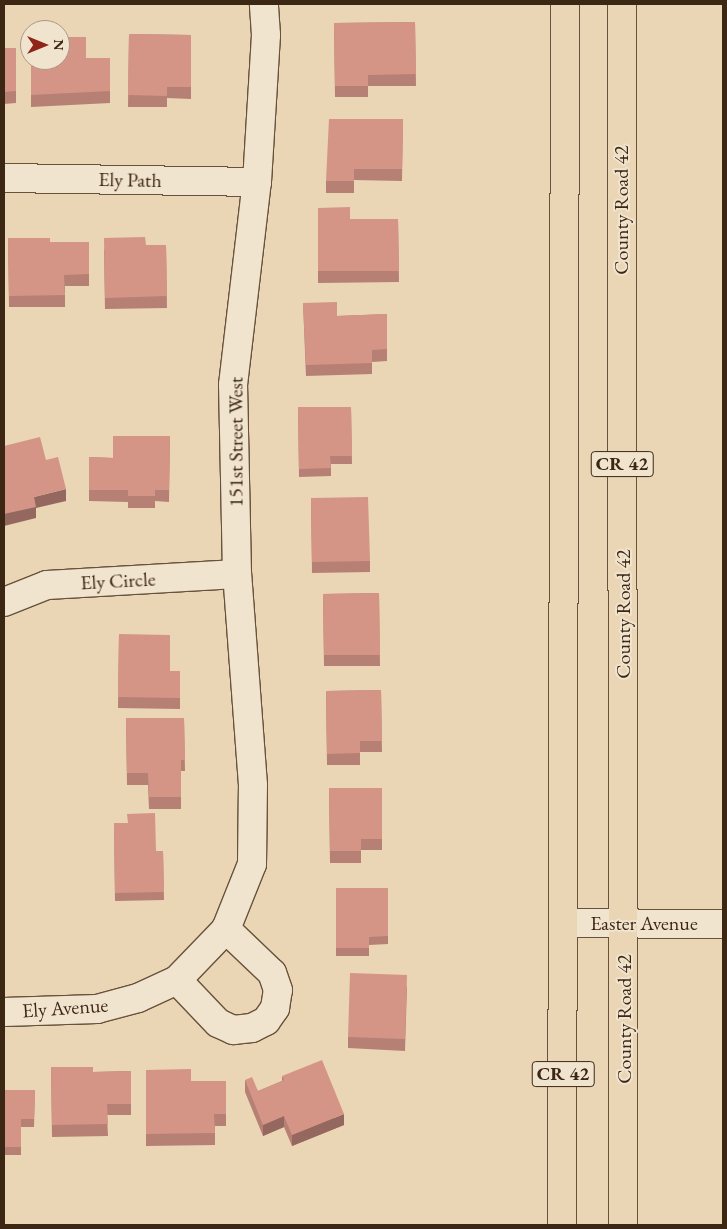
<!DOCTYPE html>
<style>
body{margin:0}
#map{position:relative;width:727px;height:1229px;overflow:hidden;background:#ead5b5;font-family:"EB Garamond",serif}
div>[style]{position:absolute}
.roads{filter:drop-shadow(1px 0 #68523c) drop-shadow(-1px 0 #68523c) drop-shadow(0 1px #68523c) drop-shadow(0 -1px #68523c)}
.minor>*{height:28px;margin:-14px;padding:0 14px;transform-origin:14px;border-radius:14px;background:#f1e4cf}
.highway>*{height:28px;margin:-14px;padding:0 14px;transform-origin:14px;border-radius:14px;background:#ead5b5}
.wall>*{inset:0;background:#b68074}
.shaded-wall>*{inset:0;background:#94685e}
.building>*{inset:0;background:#d49587}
span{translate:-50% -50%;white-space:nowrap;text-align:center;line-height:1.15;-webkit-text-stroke:4px #f1e4cf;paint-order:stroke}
.shield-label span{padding:1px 4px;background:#f1e4cf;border:1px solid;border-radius:4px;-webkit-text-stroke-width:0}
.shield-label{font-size:19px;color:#3c2614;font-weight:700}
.street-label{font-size:20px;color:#3c2614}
.frame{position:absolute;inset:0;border:5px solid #3c2614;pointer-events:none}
.north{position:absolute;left:20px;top:20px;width:50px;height:50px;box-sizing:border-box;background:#f1e4cf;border:1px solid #a99884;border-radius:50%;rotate:90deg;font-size:14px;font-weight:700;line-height:20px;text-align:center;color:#3c2614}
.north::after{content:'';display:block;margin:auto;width:18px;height:22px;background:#8f2418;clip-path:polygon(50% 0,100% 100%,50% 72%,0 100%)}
</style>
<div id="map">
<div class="roads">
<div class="minor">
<i style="left:4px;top:178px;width:253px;rotate:0.9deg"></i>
<i style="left:4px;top:602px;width:46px;rotate:-21.6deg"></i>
<i style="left:47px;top:585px;width:190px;rotate:-3.3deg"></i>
<i style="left:565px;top:923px;width:158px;rotate:0.4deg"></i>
<i style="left:177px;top:980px;width:59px;rotate:46.4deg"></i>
<i style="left:218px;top:1023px;width:17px;rotate:25deg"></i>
<i style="left:233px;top:1030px;width:19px;rotate:-6deg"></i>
<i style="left:252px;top:1028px;width:16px;rotate:-27deg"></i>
<i style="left:266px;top:1021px;width:16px;rotate:-55deg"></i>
<i style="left:275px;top:1008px;width:18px;rotate:-81deg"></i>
<i style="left:278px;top:990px;width:18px;rotate:-109deg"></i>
<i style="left:272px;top:973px;width:64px;rotate:-136.3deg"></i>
<i style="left:4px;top:1012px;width:93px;rotate:-1.8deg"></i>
<i style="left:97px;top:1009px;width:42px;rotate:-15deg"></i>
<i style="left:138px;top:998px;width:43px;rotate:-24.8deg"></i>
<i style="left:177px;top:980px;width:71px;rotate:-46.1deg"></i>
<i style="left:226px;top:929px;width:70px;rotate:-68.2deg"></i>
<i style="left:252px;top:864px;width:79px;rotate:-89.3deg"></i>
<i style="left:253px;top:785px;width:212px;rotate:-94.3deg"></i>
<i style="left:237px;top:574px;width:189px;rotate:-91.2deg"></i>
<i style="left:233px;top:385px;width:204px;rotate:-83.3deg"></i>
<i style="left:257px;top:182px;width:147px;rotate:-86.5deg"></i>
<i style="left:266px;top:35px;width:31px;rotate:-94deg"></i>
</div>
<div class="highway">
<i style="left:622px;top:4px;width:1221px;rotate:89.95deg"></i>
<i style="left:562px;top:1225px;width:1221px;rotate:-89.86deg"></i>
</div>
</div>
<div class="wall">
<i style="clip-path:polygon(415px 22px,416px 86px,368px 86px,368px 97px,335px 97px,334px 23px)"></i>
<i style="clip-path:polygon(129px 34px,191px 35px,191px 99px,167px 98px,167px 107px,128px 107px)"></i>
<i style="clip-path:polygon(4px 48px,16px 48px,16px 103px,4px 104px)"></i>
<i style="clip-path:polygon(86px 58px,110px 58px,110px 103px,31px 107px,31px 60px)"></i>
<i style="clip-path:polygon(403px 119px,402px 181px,354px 180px,354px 193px,326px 193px,326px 181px)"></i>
<i style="clip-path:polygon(318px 208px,350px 219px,398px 219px,399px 282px,318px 283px)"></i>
<i style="clip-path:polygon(8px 238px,50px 242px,89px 242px,89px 286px,65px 286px,65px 307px,9px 307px)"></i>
<i style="clip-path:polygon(146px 245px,166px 245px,167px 308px,105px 309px,104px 249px)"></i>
<i style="clip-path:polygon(303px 303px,337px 316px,387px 314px,387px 361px,372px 362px,372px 374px,306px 376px)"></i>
<i style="clip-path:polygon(298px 407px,351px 407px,352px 464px,331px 464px,331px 476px,299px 477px)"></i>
<i style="clip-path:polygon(170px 436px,169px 502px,155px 501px,155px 508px,128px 508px,128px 502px,89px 501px,89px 457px,113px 458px)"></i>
<i style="clip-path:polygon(311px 498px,370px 561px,370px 572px,312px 573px)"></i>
<i style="clip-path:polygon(379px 593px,380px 666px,324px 666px,323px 594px)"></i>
<i style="clip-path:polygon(119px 634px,170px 671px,180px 671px,180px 709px,118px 708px)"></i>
<i style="clip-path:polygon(381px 690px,382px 752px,360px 752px,360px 765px,327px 765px,326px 691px)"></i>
<i style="clip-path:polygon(126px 718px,184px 718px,185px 771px,181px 771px,181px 809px,149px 809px,148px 785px,127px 785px)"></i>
<i style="clip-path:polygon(329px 788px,382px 788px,382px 850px,361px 850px,361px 863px,330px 863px)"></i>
<i style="clip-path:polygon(114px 823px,128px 823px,156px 851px,163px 851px,164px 900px,115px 901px)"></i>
<i style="clip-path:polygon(336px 888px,388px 888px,388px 944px,369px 945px,369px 956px,336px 956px)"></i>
<i style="clip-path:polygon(407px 986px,405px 1051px,348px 1048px,348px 1037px)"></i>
<i style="clip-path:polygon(51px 1067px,93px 1072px,131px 1071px,131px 1115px,107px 1115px,108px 1136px,52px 1137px)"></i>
<i style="clip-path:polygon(146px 1070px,191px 1081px,226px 1081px,226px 1126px,215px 1126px,215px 1145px,146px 1146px)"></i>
<i style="clip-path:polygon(282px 1076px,344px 1125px,292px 1146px,284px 1127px,263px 1136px,245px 1092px,245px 1080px,258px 1091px,282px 1081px)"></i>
<i style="clip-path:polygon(4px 1090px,35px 1090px,34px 1127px,21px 1127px,21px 1155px,4px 1155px)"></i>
</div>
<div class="shaded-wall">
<i style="clip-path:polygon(66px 489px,66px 501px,36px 508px,36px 518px,4px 526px,4px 514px,34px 497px)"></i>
<i style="clip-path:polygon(344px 1114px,344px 1125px,292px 1146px,292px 1135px)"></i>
<i style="clip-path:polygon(284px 1116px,284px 1127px,263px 1136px,263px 1125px)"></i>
</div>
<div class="building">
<i style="clip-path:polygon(415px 22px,416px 74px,368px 75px,368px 86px,335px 86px,334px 23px)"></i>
<i style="clip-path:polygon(129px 34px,191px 35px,191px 87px,167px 87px,167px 96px,128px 95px)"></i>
<i style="clip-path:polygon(60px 37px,86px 37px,86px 58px,110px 58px,110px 91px,31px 95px,31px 60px,60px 60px)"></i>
<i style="clip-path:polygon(4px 48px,16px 48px,16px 91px,4px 92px)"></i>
<i style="clip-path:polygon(329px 119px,403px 119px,402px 169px,354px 169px,354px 181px,326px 181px)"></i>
<i style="clip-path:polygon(350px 207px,350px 219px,398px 219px,399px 271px,318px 271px,318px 208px)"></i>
<i style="clip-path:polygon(145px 237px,146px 245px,166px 245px,167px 296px,105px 298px,104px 238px)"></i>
<i style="clip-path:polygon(8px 238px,50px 238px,50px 242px,89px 242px,89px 274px,64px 275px,65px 295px,9px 296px)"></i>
<i style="clip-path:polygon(337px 302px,337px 316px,387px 314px,387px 349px,372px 350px,372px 363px,306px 365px,303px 303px)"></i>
<i style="clip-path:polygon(298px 407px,351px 407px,352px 456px,330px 456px,331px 468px,299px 469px)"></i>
<i style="clip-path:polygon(113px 436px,170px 436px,169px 490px,155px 490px,155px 496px,128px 496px,128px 490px,89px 490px,89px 457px,113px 458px)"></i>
<i style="clip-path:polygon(40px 437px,46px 460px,58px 457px,66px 489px,34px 497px,36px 507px,4px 514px,4px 446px)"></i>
<i style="clip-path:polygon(368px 497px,370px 561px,312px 562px,311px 498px)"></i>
<i style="clip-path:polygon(379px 593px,380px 655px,324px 655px,323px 594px)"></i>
<i style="clip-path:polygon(119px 634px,170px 635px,170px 671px,180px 671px,180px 698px,118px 697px)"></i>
<i style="clip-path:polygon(381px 690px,382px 741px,360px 741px,360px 753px,327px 754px,326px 691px)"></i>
<i style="clip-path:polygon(126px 718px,184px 718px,185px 760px,181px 760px,181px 797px,149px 797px,148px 773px,127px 773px)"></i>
<i style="clip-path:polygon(329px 788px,382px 788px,382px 839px,361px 839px,361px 851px,330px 851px)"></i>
<i style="clip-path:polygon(155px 813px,156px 851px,163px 851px,164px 892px,115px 893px,114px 823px,128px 823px,127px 814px)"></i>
<i style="clip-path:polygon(336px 888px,388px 888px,388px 936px,369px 937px,369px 948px,336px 948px)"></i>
<i style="clip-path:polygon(350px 973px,407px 975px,405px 1039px,348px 1037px)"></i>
<i style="clip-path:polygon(322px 1060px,344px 1114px,292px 1135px,284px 1116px,263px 1125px,245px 1080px,252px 1077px,258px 1091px,284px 1080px,282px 1076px)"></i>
<i style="clip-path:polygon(51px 1067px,93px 1067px,93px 1072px,131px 1071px,131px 1104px,107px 1104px,108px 1124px,52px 1125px)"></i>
<i style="clip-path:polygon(191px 1069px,191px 1081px,226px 1081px,226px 1114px,214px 1114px,215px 1133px,146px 1134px,146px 1070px)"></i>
<i style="clip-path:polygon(4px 1090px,35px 1090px,34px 1119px,21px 1119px,21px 1147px,4px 1147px)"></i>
</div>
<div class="shield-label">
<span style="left:622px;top:464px">CR 42</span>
<span style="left:563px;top:1074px">CR 42</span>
</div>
<div class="street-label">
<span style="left:130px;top:180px;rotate:1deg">Ely Path</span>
<span style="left:621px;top:210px;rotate:-90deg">County Road 42</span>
<span style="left:236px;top:442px;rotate:-90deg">151st Street West</span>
<span style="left:118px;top:581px;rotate:-3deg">Ely Circle</span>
<span style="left:623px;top:614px;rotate:-90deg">County Road 42</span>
<span style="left:644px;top:923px">Easter Avenue</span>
<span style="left:65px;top:1008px;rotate:-4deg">Ely Avenue</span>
<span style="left:624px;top:1019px;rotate:-90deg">County Road 42</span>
</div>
<div class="frame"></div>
<div class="north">N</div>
</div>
